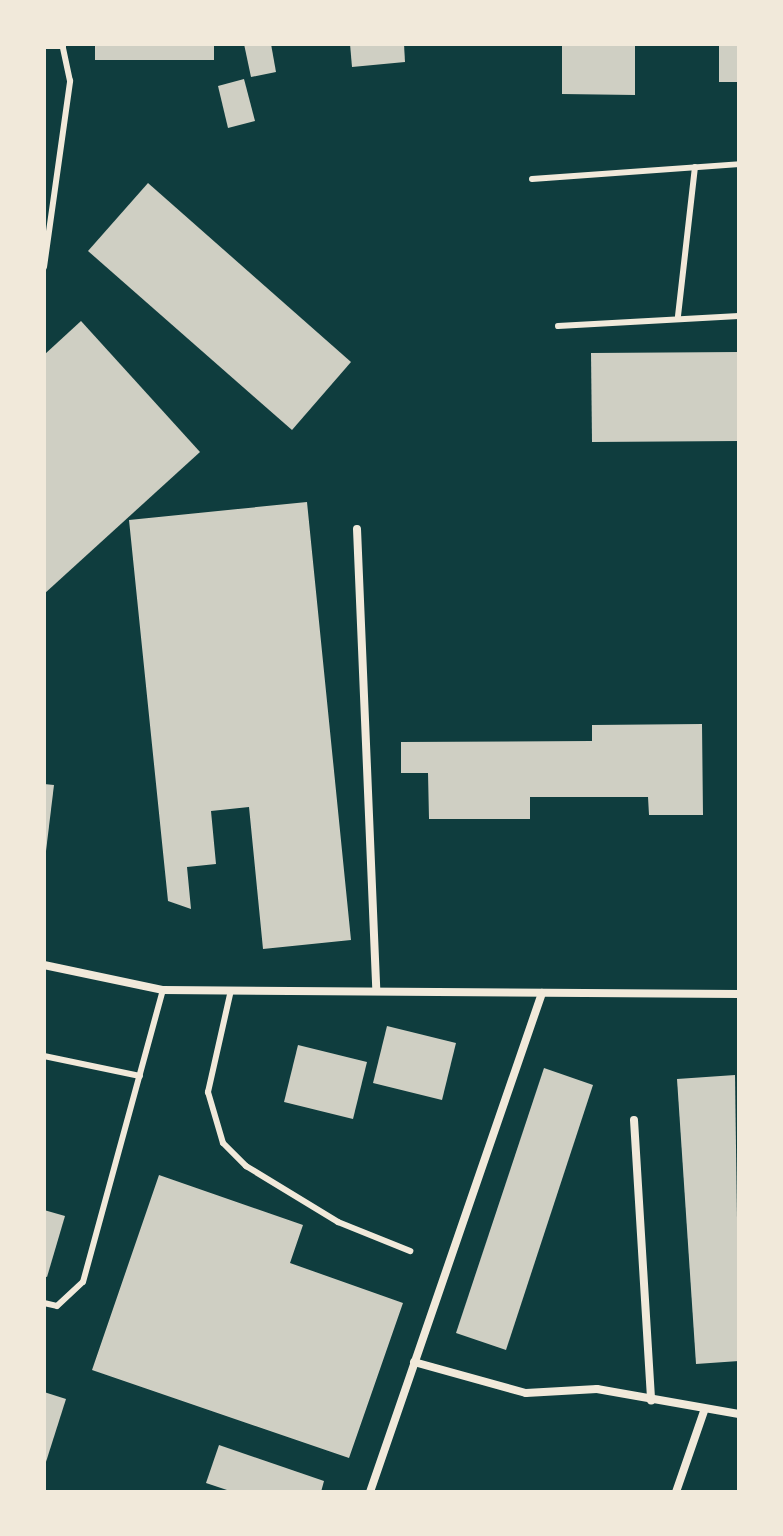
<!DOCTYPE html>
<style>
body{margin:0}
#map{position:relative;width:783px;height:1536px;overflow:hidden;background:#0f3d3e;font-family:Helvetica,sans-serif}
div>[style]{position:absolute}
.building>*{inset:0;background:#cfcfc3}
.service>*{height:6px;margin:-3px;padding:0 3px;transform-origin:3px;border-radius:3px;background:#f1e9da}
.minor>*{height:8px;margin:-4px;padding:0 4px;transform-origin:4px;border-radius:4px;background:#f1e9da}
span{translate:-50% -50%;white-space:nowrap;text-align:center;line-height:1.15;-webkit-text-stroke:8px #f1e9da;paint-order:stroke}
.frame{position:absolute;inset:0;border:46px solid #f1e9da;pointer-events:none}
</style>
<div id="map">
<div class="building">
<i style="clip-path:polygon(95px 44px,214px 44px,214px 60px,95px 60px)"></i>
<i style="clip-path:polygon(244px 44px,271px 44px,276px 72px,251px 77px)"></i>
<i style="clip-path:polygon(350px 44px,404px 44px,405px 62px,352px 67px)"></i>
<i style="clip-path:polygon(562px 44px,635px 44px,635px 95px,562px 94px)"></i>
<i style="clip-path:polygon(719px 44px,739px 44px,739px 82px,719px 82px)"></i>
<i style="clip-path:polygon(244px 79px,255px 121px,228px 128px,218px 86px)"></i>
<i style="clip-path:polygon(148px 183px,351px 362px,292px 430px,88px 251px)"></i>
<i style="clip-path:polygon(81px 321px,200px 452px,44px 594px,44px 355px)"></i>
<i style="clip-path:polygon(739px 352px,739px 441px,592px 442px,591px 353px)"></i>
<i style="clip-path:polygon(307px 502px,351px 940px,263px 949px,249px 807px,211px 811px,216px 864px,187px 867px,191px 909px,168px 901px,129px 520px)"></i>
<i style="clip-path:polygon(702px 724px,703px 815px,649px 815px,648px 797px,530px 797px,530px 819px,429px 819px,428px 773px,401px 773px,401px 742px,592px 741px,592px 725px)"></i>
<i style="clip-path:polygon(44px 784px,54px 785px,46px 851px,44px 851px)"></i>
<i style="clip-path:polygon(387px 1026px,456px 1043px,442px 1100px,373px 1083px)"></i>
<i style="clip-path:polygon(298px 1045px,367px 1062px,353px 1119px,284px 1102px)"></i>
<i style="clip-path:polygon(544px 1068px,593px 1085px,506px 1350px,456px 1333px)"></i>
<i style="clip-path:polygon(735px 1075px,739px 1361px,696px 1364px,677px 1079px)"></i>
<i style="clip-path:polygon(159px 1175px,303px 1225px,290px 1263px,403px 1303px,349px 1458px,92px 1370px)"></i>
<i style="clip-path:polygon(44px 1210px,65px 1216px,47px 1277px,44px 1276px)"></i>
<i style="clip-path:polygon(44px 1392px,66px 1399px,45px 1465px,44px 1465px)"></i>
<i style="clip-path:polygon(219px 1445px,324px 1481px,321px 1492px,233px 1492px,206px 1483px)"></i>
</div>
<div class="service">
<i style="left:44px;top:46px;width:19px"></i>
<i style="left:532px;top:179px;width:208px;rotate:-4.1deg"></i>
<i style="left:44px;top:267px;width:188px;rotate:-82deg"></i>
<i style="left:70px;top:81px;width:38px;rotate:-102deg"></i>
<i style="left:678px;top:316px;width:150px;rotate:-83.5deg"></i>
<i style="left:558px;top:326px;width:181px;rotate:-3.2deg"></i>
<i style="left:231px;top:990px;width:105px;rotate:102.7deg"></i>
<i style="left:208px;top:1092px;width:53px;rotate:73.6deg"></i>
<i style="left:223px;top:1143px;width:33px;rotate:45deg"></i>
<i style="left:246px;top:1166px;width:108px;rotate:31.3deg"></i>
<i style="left:338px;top:1222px;width:78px;rotate:21.9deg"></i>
<i style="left:44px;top:1056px;width:98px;rotate:11.8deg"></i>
<i style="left:44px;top:1303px;width:13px;rotate:13deg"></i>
<i style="left:57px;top:1306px;width:35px;rotate:-43deg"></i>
<i style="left:83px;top:1282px;width:303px;rotate:-74.7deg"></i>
</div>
<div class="minor">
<i style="left:357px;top:529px;width:462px;rotate:87.6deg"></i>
<i style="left:44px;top:965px;width:122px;rotate:11.9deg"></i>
<i style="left:163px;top:990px;width:576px;rotate:0.4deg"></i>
<i style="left:634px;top:1120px;width:281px;rotate:86.5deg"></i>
<i style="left:414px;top:1362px;width:116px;rotate:15.5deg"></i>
<i style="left:526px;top:1393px;width:71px;rotate:-3.2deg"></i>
<i style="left:597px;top:1389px;width:144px;rotate:10deg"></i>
<i style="left:370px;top:1492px;width:528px;rotate:-70.98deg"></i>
<i style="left:676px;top:1492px;width:86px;rotate:-70.9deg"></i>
</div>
<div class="frame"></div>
</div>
